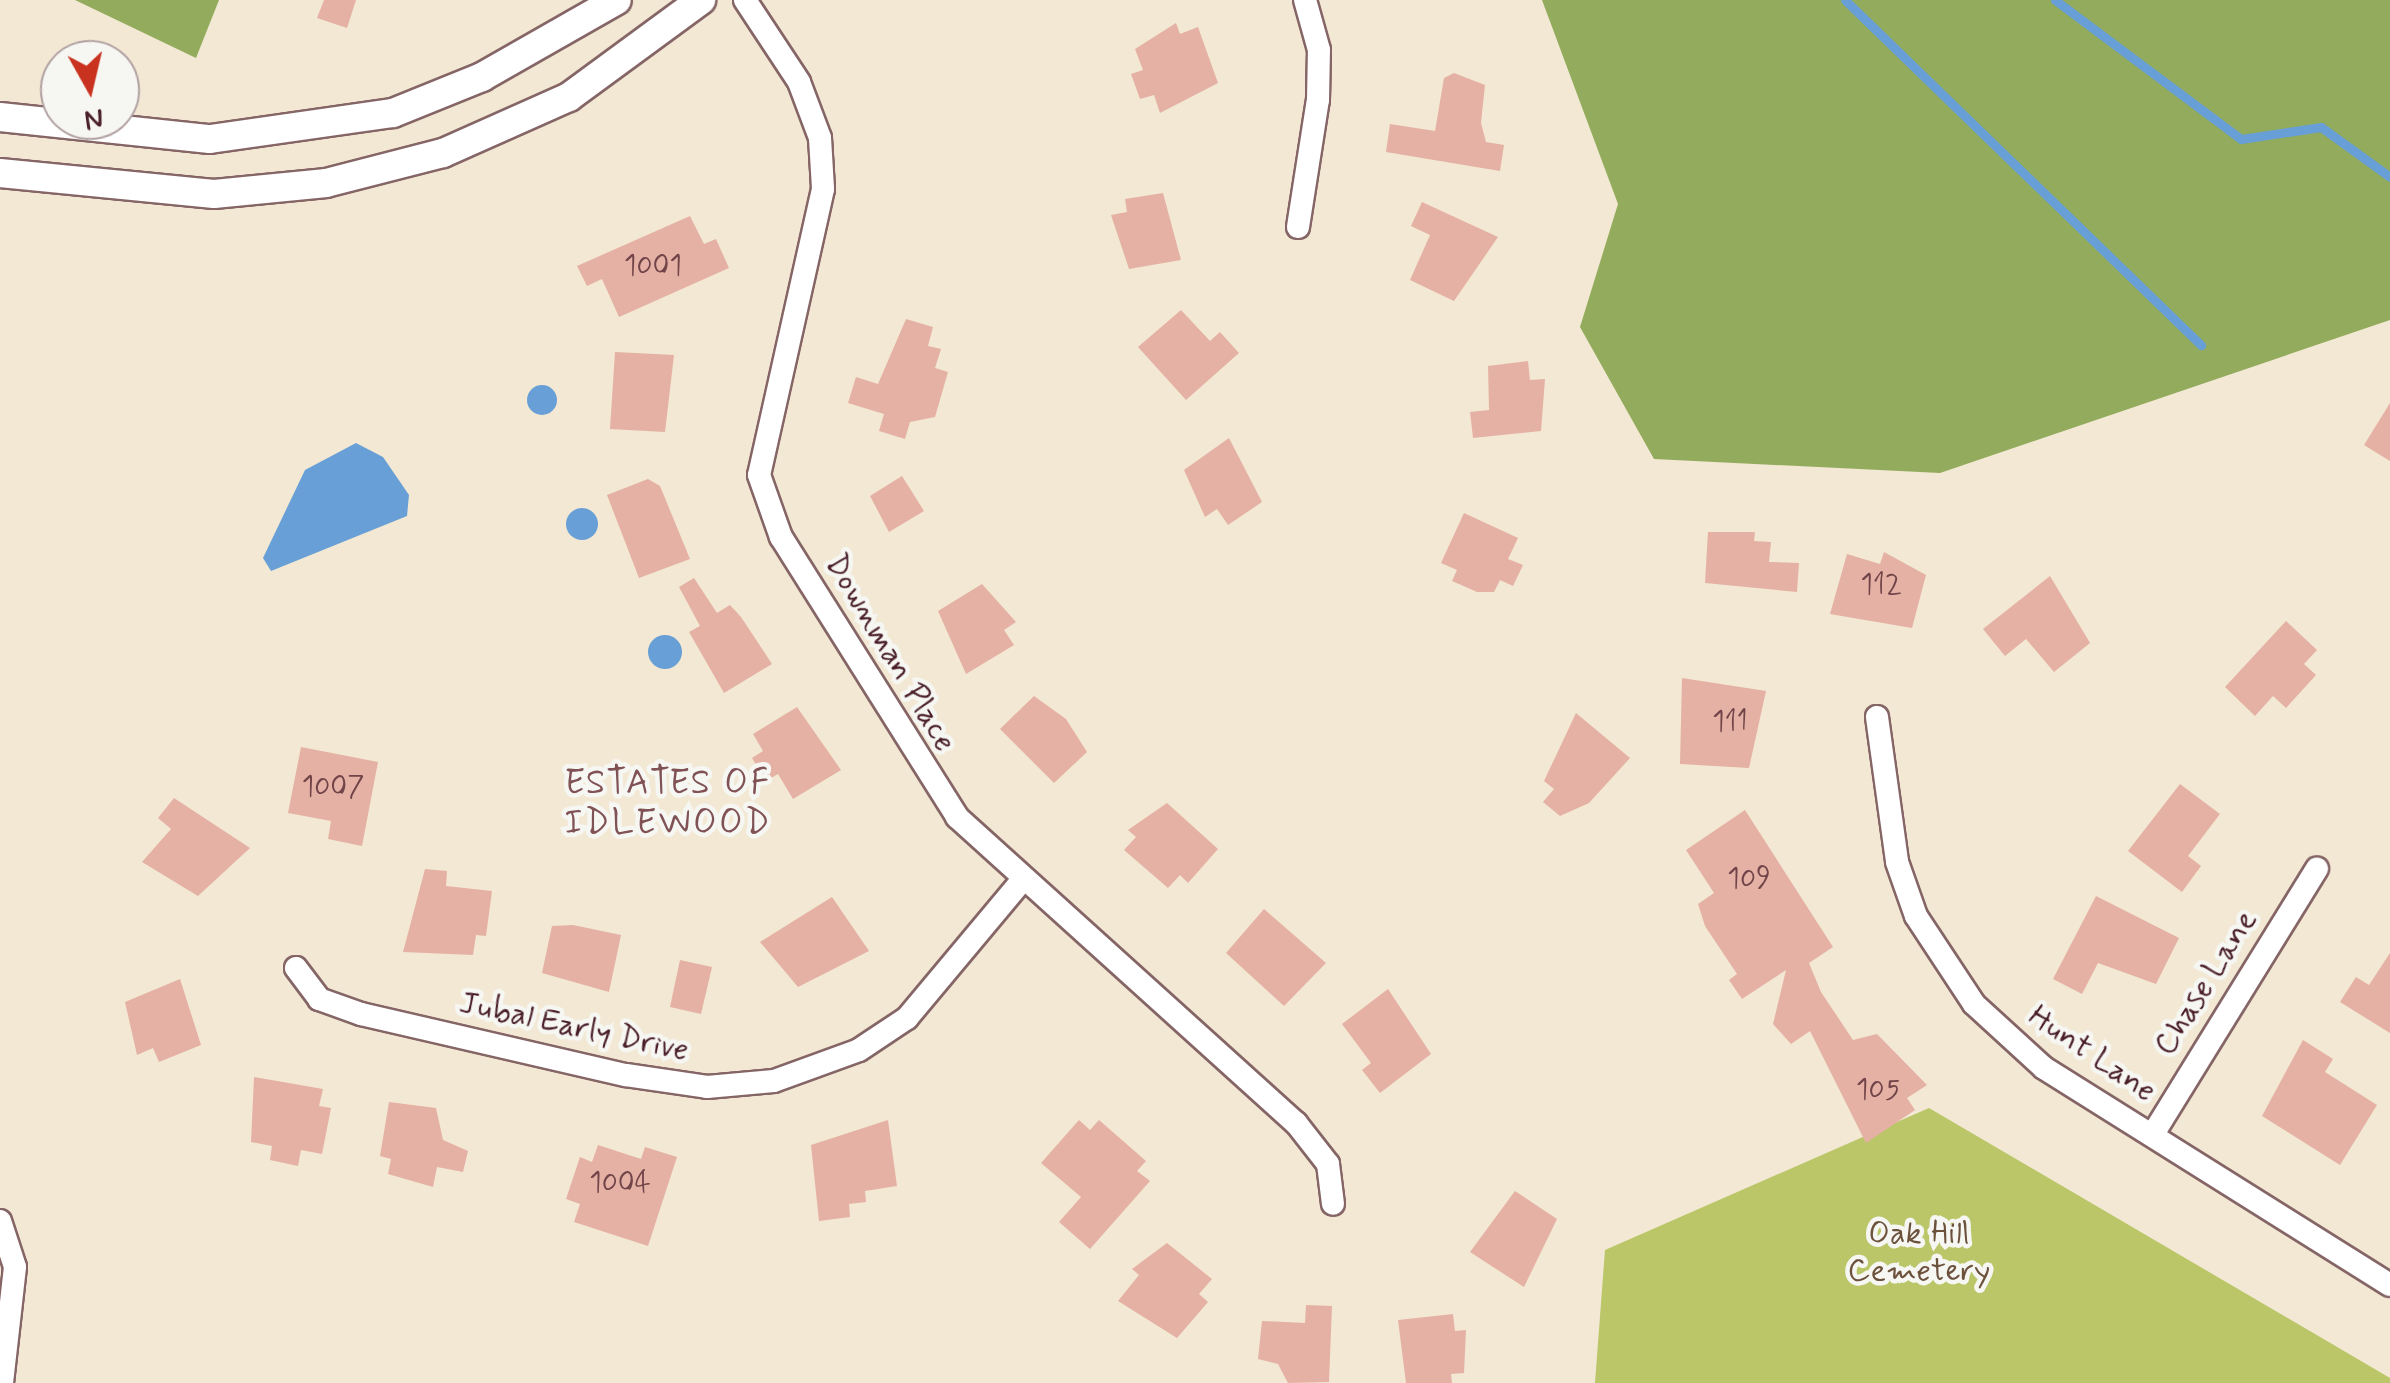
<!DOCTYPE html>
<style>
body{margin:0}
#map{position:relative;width:2390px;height:1383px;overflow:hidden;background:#f2e8d3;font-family:Mynerve,sans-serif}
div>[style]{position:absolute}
.green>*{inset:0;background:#bac668}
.forest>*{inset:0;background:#93ab5c}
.water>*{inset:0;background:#689fd6}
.round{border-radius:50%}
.stream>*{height:9px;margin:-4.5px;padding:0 4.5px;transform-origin:4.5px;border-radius:4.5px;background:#689fd6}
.building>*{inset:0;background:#e5b1a4}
.roads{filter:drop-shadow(2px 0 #856566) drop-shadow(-2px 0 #856566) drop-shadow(0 2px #856566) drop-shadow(0 -2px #856566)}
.minor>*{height:22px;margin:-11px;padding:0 11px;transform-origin:11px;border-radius:11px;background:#fff}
.tertiary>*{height:28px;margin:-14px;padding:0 14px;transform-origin:14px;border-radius:14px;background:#fff}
span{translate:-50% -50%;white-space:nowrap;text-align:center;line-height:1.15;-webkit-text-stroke:9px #f6f6f2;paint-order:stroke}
.number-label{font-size:28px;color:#714449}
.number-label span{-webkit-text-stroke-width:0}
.street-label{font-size:32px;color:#4a1f2b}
.park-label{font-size:32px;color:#6c513d}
.neighbourhood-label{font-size:35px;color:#805255;letter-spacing:2.5px}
.north{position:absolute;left:40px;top:40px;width:100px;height:100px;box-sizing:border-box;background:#f6f6f2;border:2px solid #b1a0a2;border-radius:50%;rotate:172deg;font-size:28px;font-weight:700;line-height:40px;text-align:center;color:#4a1f2b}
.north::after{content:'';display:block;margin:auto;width:35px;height:45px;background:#c8321e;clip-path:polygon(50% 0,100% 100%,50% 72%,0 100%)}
</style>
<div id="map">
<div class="green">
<i style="clip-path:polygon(1929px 1108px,2390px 1378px,2390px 1383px,1595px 1383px,1605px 1250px)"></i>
</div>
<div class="forest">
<i style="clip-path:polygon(75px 0,219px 0,196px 58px)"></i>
<i style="clip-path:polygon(1542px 0,2390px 0,2390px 320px,1940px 473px,1654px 459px,1580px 327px,1618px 204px)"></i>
</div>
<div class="water">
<i class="round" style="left:527px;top:385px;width:30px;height:30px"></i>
<i style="clip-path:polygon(356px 443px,383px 457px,409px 495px,407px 516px,271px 571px,263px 558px,305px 470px)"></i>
<i class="round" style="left:566px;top:508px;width:32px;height:32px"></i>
<i class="round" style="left:648px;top:635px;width:34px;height:34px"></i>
</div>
<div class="stream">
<i style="left:1845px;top:0;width:496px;rotate:44.1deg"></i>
<i style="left:2055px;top:0;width:232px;rotate:36.8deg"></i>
<i style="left:2241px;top:139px;width:81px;rotate:-8.5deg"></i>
<i style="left:2321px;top:127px;width:85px;rotate:35.9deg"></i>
</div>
<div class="building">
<i style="clip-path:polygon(324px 0,356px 0,347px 28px,317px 18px)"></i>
<i style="clip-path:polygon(1176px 23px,1180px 34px,1198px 27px,1218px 83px,1160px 113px,1154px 95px,1140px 99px,1131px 74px,1143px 70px,1135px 49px)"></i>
<i style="clip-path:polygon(1454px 73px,1485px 85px,1481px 123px,1486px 142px,1504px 145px,1500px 171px,1386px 152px,1390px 124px,1435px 131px,1444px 78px)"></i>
<i style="clip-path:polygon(1163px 193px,1181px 260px,1129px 269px,1111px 215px,1127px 212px,1125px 199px)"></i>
<i style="clip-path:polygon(1422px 202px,1498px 237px,1454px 301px,1410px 280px,1430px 235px,1411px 226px)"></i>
<i style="clip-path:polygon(690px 216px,704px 244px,716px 239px,729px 268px,619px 317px,602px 279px,587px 286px,577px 266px)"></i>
<i style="clip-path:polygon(1181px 310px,1210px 341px,1220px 332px,1239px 353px,1186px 400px,1138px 347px)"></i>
<i style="clip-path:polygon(906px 319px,933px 327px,928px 346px,941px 349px,935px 368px,948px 372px,935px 417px,910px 422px,905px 439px,879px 431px,884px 414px,848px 403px,856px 377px,878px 384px)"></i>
<i style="clip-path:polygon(615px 352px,674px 355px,665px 432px,610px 429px)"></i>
<i style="clip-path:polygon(1528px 361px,1530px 380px,1545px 379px,1541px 431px,1473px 438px,1470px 412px,1489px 410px,1488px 366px)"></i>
<i style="clip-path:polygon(2390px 403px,2390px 461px,2364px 445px)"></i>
<i style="clip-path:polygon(1229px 438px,1262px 502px,1228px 525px,1217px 509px,1205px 517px,1184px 470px)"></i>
<i style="clip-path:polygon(902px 476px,924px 511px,889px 532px,870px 496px)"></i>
<i style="clip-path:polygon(648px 479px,660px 486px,690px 559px,639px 578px,607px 495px)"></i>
<i style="clip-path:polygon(1464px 513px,1518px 538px,1508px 559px,1523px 565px,1513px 586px,1500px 580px,1494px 592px,1477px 592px,1452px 581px,1457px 570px,1441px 563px)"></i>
<i style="clip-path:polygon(1708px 532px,1755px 532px,1754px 541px,1771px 542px,1769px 562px,1799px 563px,1797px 592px,1705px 583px)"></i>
<i style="clip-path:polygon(1884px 552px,1926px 575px,1912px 628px,1830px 614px,1847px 554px,1880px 564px)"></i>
<i style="clip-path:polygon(2050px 576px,2090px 643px,2054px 672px,2026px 639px,2005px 656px,1983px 629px)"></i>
<i style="clip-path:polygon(694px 578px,717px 613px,730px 605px,741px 617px,772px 664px,724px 693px,689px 632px,700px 626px,679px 587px)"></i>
<i style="clip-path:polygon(982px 584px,1016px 622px,1004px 630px,1014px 645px,966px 674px,938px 611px)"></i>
<i style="clip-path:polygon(2286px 621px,2317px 650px,2304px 664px,2316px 675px,2286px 708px,2273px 696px,2255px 716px,2225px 687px)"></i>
<i style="clip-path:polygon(1682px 678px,1766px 691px,1749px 768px,1680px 764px)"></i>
<i style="clip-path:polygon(1034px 696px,1066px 719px,1087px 752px,1054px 783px,1000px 729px)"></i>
<i style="clip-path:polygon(797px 707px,841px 770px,793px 799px,778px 774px,766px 781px,752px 758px,763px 751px,753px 734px)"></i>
<i style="clip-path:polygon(1576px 713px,1630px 758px,1589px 803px,1560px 816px,1543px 802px,1554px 789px,1544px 781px)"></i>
<i style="clip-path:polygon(301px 747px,378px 762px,362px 846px,328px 839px,331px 821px,288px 813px)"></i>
<i style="clip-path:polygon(2180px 784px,2220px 814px,2188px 856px,2201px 866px,2182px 892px,2128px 851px)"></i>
<i style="clip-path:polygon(174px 798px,250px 848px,198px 896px,142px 862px,171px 829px,158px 818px)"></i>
<i style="clip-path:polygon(1167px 803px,1218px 849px,1188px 883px,1180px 875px,1168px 888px,1124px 850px,1136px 837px,1128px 830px)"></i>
<i style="clip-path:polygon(1745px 810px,1833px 947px,1809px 963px,1821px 992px,1853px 1040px,1877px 1034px,1927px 1085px,1907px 1098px,1915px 1110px,1866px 1143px,1810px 1031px,1791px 1044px,1773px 1024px,1786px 970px,1742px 999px,1729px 980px,1737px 974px,1705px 926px,1698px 904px,1714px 893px,1686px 850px)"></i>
<i style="clip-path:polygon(425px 869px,447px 871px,446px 886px,492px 891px,486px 936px,476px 935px,473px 955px,403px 952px)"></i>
<i style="clip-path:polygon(2096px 896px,2179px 938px,2156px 984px,2098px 963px,2082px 994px,2053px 979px)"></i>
<i style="clip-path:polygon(832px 897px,869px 951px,798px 987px,760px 942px)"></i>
<i style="clip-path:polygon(1264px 909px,1326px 963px,1284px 1006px,1226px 953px)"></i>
<i style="clip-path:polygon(573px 925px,621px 935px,609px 992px,542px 973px,552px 926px)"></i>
<i style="clip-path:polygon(2390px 953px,2390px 1033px,2340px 1002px,2356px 977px,2369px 985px)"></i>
<i style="clip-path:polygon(680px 960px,712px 967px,701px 1014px,670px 1007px)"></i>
<i style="clip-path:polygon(180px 979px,201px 1045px,159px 1062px,153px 1048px,137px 1055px,125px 1002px)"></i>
<i style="clip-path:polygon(1388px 989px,1431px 1054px,1380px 1093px,1362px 1070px,1371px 1063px,1342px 1024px)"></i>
<i style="clip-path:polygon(2303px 1040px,2333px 1059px,2325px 1072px,2377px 1105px,2340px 1165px,2262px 1116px)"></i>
<i style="clip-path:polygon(254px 1077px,323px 1089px,319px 1106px,331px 1108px,322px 1154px,301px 1150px,298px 1166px,270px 1160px,272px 1146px,251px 1142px)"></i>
<i style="clip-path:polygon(389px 1102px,436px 1108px,443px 1140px,468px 1151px,463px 1172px,437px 1167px,433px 1187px,388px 1174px,391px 1159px,380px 1156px)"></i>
<i style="clip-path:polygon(888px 1120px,897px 1186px,865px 1191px,866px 1202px,849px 1204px,850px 1217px,819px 1221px,811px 1145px)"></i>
<i style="clip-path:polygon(1079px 1120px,1090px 1130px,1099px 1120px,1146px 1161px,1137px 1171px,1150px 1181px,1090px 1249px,1059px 1222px,1081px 1197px,1041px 1163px)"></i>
<i style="clip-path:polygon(598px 1145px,641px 1159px,645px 1147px,677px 1157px,648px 1246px,574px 1222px,580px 1204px,566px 1199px,580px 1157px,592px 1162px)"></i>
<i style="clip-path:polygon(1515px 1191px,1557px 1219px,1524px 1287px,1470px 1252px)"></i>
<i style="clip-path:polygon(1167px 1243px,1212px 1279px,1199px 1294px,1208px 1302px,1177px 1338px,1118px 1301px,1139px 1275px,1132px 1269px)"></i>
<i style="clip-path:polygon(1306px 1305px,1332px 1306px,1329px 1382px,1288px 1383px,1278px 1364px,1258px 1359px,1262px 1321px,1305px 1323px)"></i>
<i style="clip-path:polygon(1453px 1314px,1455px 1331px,1466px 1330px,1464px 1373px,1451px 1374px,1452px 1383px,1406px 1383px,1398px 1320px)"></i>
</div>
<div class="roads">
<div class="minor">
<i style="left:745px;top:0;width:98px;rotate:56.6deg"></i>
<i style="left:799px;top:82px;width:60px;rotate:69.4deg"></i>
<i style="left:820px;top:138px;width:51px;rotate:86.6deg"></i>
<i style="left:823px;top:189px;width:293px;rotate:102.6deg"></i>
<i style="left:759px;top:475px;width:66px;rotate:70.5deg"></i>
<i style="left:781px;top:537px;width:331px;rotate:57.8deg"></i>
<i style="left:957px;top:817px;width:457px;rotate:42.1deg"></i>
<i style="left:1296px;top:1123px;width:52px;rotate:52deg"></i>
<i style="left:1328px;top:1164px;width:40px;rotate:82.9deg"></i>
<i style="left:1298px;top:227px;width:129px;rotate:-81.1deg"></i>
<i style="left:1318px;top:100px;width:50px;rotate:-88.9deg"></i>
<i style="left:1319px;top:50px;width:52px;rotate:-105.6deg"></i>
<i style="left:1877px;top:717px;width:146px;rotate:82.1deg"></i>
<i style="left:1897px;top:862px;width:57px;rotate:70.6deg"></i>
<i style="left:1916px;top:916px;width:105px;rotate:56.6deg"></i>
<i style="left:1974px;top:1004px;width:95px;rotate:42.4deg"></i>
<i style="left:2044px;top:1068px;width:408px;rotate:32.1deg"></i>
<i style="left:296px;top:968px;width:39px;rotate:53deg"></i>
<i style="left:319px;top:999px;width:45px;rotate:19.7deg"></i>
<i style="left:361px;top:1014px;width:272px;rotate:13deg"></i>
<i style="left:626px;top:1075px;width:82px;rotate:8.4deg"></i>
<i style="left:707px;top:1087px;width:67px;rotate:-5.1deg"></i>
<i style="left:774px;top:1081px;width:90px;rotate:-20deg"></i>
<i style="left:859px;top:1050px;width:58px;rotate:-33.7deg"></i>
<i style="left:907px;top:1018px;width:176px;rotate:-50.1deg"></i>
<i style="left:2153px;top:1134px;width:312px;rotate:-58.3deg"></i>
<i style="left:0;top:1221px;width:48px;rotate:71.9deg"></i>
<i style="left:15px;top:1267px;width:117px;rotate:96.4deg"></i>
</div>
<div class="tertiary">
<i style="left:0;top:117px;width:211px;rotate:6deg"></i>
<i style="left:210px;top:139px;width:185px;rotate:-8.1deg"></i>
<i style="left:393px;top:113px;width:96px;rotate:-22deg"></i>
<i style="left:482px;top:77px;width:155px;rotate:-29.7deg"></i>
<i style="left:0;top:173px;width:215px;rotate:5.6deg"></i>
<i style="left:214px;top:194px;width:113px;rotate:-5.6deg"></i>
<i style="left:326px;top:183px;width:121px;rotate:-14.4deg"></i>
<i style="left:443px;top:153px;width:138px;rotate:-24deg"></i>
<i style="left:569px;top:97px;width:164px;rotate:-36.3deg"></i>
</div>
</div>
<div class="number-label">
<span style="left:653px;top:267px">1001</span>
<span style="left:1881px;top:586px">112</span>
<span style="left:1730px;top:723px">111</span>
<span style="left:333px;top:788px">1007</span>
<span style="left:1749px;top:880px">109</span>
<span style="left:1878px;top:1091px">105</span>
<span style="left:620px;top:1184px">1004</span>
</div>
<div class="street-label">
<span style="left:890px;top:653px;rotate:59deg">Downman Place</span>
<span style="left:2206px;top:983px;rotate:-58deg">Chase Lane</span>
<span style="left:574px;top:1027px;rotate:12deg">Jubal Early Drive</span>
<span style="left:2092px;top:1054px;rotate:34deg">Hunt Lane</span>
</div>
<div class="park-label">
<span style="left:1919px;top:1253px">Oak Hill<br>Cemetery</span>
</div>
<div class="neighbourhood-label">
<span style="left:668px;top:803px">ESTATES OF<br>IDLEWOOD</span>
</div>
<div class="north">N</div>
</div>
